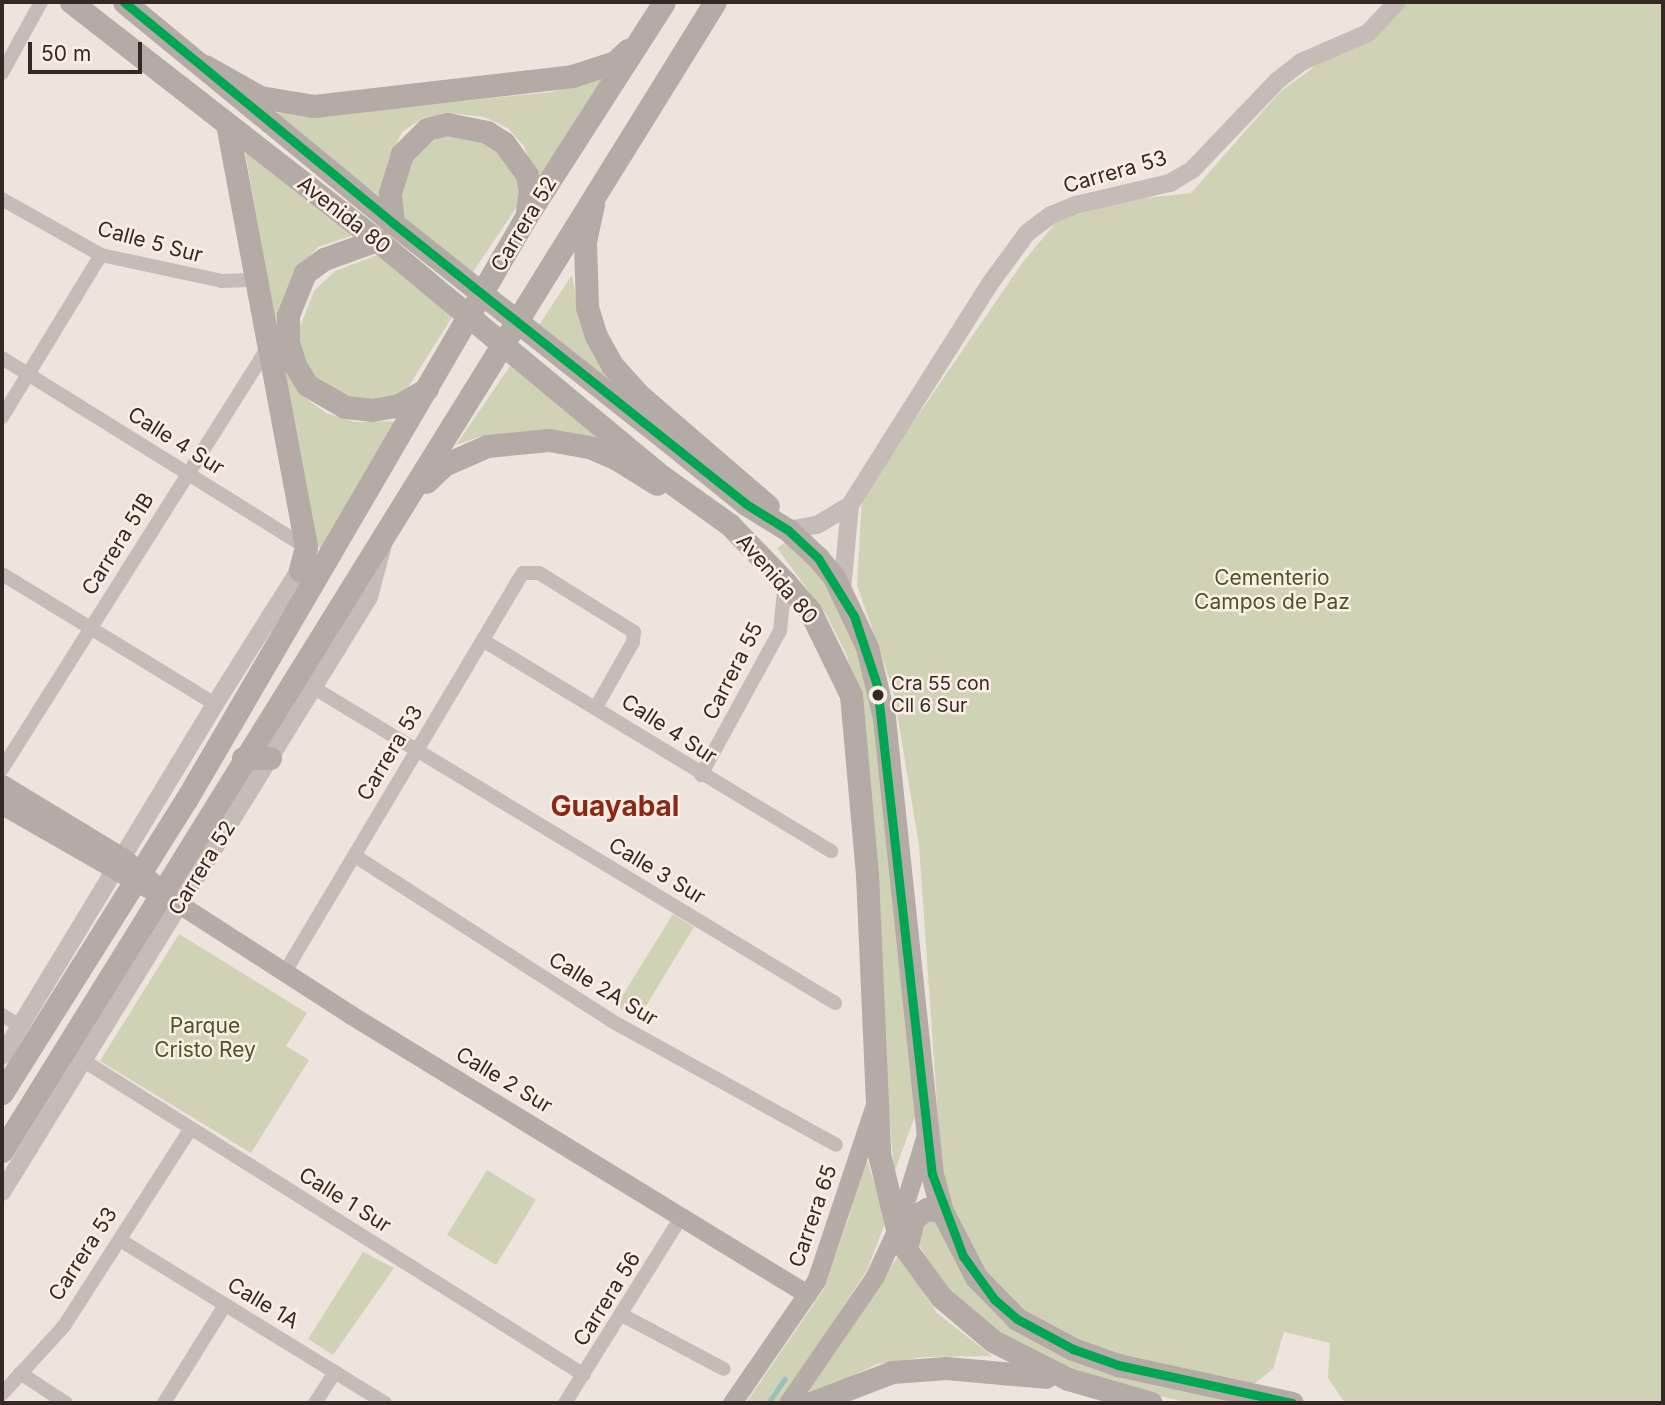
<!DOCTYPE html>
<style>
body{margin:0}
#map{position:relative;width:1665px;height:1405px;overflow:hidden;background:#ede4dd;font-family:Inter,sans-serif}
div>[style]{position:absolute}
.green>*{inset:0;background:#d0d2b6}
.stream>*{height:4.5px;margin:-2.25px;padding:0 2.25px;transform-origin:2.25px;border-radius:2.25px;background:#98c1bd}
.minor>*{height:14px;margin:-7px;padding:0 7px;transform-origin:7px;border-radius:7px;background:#c6bcb7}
.tertiary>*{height:18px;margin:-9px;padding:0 9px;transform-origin:9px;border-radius:9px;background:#c6bcb7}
.secondary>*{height:19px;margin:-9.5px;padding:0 9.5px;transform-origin:9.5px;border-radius:9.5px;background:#b6aca7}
.primary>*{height:23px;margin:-11.5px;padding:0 11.5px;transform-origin:11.5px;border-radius:11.5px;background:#b4aba6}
.primary-bridge>*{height:23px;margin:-11.5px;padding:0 11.5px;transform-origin:11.5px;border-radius:11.5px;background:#b4aba6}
.bus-1>*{height:9px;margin:-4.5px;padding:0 4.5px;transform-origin:4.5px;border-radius:4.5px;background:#00a651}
.dots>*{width:19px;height:19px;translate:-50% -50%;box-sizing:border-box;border:4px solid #fbeee4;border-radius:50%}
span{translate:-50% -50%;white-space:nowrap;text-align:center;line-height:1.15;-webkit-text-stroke:5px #fbeee4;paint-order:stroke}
.bus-label{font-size:19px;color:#362925}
.left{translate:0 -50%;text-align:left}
.street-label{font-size:21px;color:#362925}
.park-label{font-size:21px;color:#4a5627}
.district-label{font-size:28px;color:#8b2818;font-weight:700}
.frame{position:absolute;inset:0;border:4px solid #362925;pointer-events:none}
.scale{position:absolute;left:28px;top:42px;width:114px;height:32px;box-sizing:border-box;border:4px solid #362925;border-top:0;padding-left:9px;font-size:21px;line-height:24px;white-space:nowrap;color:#362925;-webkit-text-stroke:5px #fbeee4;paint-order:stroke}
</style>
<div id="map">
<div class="green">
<i style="clip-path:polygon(1402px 2px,1663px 2px,1663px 1403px,1345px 1403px,1328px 1378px,1330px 1343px,1284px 1332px,1273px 1369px,1254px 1384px,1103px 1352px,1024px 1312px,989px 1277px,954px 1218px,941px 1162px,919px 845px,893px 689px,857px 585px,862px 497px,1023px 262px,1058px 220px,1128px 200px,1191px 193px,1280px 92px)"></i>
<i style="clip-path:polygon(615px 74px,539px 184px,524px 146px,508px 128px,484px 117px,458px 114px,423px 118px,402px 132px,389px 159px,382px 198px,270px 112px,321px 116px,552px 92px)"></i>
<i style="clip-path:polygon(444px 135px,493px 145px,511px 160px,522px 199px,473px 272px,397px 214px,402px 168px,419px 148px)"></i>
<i style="clip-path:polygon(244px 146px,357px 234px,318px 247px,301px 266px,290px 376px,300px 394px,326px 413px,354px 422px,395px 421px,323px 550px,315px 544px)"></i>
<i style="clip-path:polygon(380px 254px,454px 314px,402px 397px,353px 402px,326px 391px,301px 359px,298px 332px,314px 291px,335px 271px)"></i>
<i style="clip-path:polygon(572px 275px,580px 318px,621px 390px,537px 328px)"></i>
<i style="clip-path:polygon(512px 363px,622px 451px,485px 435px,456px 445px)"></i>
<i style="clip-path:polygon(788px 541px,833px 589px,858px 641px,875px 717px,915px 1116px,894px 1173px,855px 688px,847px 656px,827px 616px,777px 548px)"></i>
<i style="clip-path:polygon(673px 914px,694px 927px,638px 1019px,616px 1006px)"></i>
<i style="clip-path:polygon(179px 934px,307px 1013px,286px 1046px,309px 1060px,251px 1153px,100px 1061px)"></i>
<i style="clip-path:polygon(865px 1154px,886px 1221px,867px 1270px,780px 1403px,746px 1403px,824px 1289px,849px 1217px)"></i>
<i style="clip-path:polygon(487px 1170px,536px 1200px,496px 1265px,447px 1235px)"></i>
<i style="clip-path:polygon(936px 1216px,1010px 1326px,1259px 1403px,1189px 1403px,1089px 1379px,1039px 1360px,970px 1314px,943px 1283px,914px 1237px,922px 1221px)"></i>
<i style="clip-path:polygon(363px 1252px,394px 1268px,333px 1355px,308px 1339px)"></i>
<i style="clip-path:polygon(899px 1255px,937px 1313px,992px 1356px,924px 1357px,877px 1364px,799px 1401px)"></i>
</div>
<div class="stream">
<i style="left:768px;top:1403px;width:29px;rotate:-55deg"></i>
</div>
<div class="minor">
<i style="left:2px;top:73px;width:81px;rotate:-61.2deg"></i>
<i style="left:2px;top:199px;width:114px;rotate:29.5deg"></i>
<i style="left:101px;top:255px;width:124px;rotate:12.1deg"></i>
<i style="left:222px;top:281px;width:37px;rotate:-2deg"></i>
<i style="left:2px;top:358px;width:359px;rotate:31.9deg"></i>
<i style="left:2px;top:417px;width:190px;rotate:-58.6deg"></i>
<i style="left:2px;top:574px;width:250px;rotate:31.4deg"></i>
<i style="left:484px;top:641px;width:406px;rotate:31.2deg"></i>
<i style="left:314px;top:688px;width:609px;rotate:31.16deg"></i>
<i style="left:2px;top:769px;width:502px;rotate:-57.76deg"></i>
<i style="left:701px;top:775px;width:164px;rotate:-61.3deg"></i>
<i style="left:780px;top:631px;width:49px;rotate:-84.2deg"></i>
<i style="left:355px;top:856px;width:303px;rotate:32.7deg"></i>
<i style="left:610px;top:1020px;width:258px;rotate:28.9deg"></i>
<i style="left:286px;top:970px;width:462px;rotate:-59.2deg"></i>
<i style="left:523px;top:573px;width:16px"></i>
<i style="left:539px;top:573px;width:112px;rotate:31.8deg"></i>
<i style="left:634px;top:632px;width:10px;rotate:96deg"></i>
<i style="left:633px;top:642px;width:75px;rotate:119.6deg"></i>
<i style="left:2px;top:1015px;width:21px;rotate:31deg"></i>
<i style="left:84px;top:1061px;width:590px;rotate:32.13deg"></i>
<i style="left:120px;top:1240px;width:311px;rotate:31.6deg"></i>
<i style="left:622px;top:1315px;width:115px;rotate:27.9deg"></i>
<i style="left:20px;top:1373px;width:55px;rotate:33.1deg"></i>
<i style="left:2px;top:1394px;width:92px;rotate:-47.6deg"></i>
<i style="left:64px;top:1326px;width:235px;rotate:-57.3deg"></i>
<i style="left:164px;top:1403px;width:115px;rotate:-58.1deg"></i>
<i style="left:315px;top:1403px;width:37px;rotate:-57deg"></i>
<i style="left:565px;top:1403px;width:221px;rotate:-58deg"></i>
</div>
<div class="tertiary">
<i style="left:788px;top:530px;width:29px;rotate:-10deg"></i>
<i style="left:817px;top:525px;width:39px;rotate:-31deg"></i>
<i style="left:842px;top:590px;width:85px;rotate:-84.6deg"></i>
<i style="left:850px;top:505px;width:260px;rotate:-57.7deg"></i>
<i style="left:989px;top:285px;width:64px;rotate:-53.8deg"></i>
<i style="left:1027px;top:233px;width:30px;rotate:-37deg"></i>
<i style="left:1051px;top:215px;width:27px;rotate:-22deg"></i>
<i style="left:1076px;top:205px;width:97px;rotate:-13.2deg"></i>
<i style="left:1170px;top:183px;width:26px;rotate:-31deg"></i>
<i style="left:1192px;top:170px;width:123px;rotate:-46.3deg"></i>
<i style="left:1277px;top:81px;width:31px;rotate:-38deg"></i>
<i style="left:1301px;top:62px;width:73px;rotate:-23.4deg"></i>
<i style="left:1368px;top:33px;width:42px;rotate:-46.9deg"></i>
<i style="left:2px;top:1056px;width:411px;rotate:-58.8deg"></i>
<i style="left:215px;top:704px;width:150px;rotate:-57.8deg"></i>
<i style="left:295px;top:577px;width:21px;rotate:-39deg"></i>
<i style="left:2px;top:1192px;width:699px;rotate:-58.33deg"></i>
<i style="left:369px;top:597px;width:58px;rotate:-75deg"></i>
</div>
<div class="secondary">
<i style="left:2px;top:784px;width:143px;rotate:31.2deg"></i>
<i style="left:124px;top:858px;width:72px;rotate:39.9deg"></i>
<i style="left:179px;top:904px;width:205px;rotate:32.8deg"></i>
<i style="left:351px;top:1015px;width:535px;rotate:31.46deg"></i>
<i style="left:2px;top:805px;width:167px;rotate:29.8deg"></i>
<i style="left:732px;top:1403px;width:148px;rotate:-55.5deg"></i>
<i style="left:816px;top:1281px;width:186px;rotate:-71.5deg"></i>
<i style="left:788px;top:1403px;width:152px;rotate:-55.5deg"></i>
<i style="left:874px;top:1278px;width:54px;rotate:-64.9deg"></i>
<i style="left:897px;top:1229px;width:98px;rotate:-72.9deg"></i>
</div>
<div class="primary">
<i style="left:71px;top:2px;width:388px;rotate:37.9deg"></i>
<i style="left:124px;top:2px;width:348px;rotate:39.4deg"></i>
<i style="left:205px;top:66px;width:63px;rotate:29.4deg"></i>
<i style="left:260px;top:97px;width:55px;rotate:9.5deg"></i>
<i style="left:314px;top:106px;width:260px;rotate:-6.6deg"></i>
<i style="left:572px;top:76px;width:45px;rotate:-18deg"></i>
<i style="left:615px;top:62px;width:18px;rotate:-43deg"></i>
<i style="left:227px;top:124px;width:430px;rotate:79.4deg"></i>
<i style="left:306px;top:547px;width:24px;rotate:105deg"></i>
<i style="left:593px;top:204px;width:40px;rotate:102deg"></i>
<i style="left:585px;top:243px;width:64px;rotate:88.2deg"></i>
<i style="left:587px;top:307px;width:30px;rotate:73deg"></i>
<i style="left:596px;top:336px;width:33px;rotate:61deg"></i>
<i style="left:612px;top:365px;width:40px;rotate:48deg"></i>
<i style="left:639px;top:395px;width:170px;rotate:40.7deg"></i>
<i style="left:393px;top:223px;width:30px;rotate:-96deg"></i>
<i style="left:390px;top:193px;width:41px;rotate:-72.9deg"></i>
<i style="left:402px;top:154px;width:35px;rotate:-45deg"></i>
<i style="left:427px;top:129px;width:21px;rotate:-14deg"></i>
<i style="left:447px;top:124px;width:41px;rotate:11.3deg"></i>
<i style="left:487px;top:132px;width:20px;rotate:33deg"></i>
<i style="left:504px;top:143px;width:39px;rotate:54deg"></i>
<i style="left:527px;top:175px;width:15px;rotate:79deg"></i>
<i style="left:530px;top:190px;width:22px;rotate:98deg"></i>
<i style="left:377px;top:240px;width:56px;rotate:160.3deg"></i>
<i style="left:324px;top:259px;width:24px;rotate:144deg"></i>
<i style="left:305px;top:273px;width:45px;rotate:112deg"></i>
<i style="left:288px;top:315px;width:27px;rotate:90deg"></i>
<i style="left:288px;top:342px;width:24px;rotate:73deg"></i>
<i style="left:295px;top:365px;width:23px;rotate:59deg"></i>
<i style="left:307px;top:385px;width:44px;rotate:30.1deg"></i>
<i style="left:345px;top:407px;width:27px;rotate:6deg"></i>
<i style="left:372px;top:410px;width:27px;rotate:-10deg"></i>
<i style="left:399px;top:405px;width:32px;rotate:-30deg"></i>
<i style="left:683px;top:453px;width:81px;rotate:39deg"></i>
<i style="left:746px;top:504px;width:49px;rotate:31.8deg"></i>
<i style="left:788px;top:530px;width:41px;rotate:43deg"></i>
<i style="left:818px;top:558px;width:25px;rotate:50deg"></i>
<i style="left:834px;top:577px;width:77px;rotate:64.8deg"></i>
<i style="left:867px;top:647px;width:73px;rotate:76.5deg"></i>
<i style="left:884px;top:718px;width:459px;rotate:84deg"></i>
<i style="left:932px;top:1174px;width:38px;rotate:75deg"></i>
<i style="left:942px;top:1211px;width:74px;rotate:62.7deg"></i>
<i style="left:976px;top:1277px;width:59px;rotate:45.7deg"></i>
<i style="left:1017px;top:1319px;width:64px;rotate:28.2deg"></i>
<i style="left:1073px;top:1349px;width:48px;rotate:19.6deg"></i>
<i style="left:1118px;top:1365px;width:178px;rotate:12.3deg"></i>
<i style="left:656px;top:472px;width:90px;rotate:35.5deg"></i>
<i style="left:729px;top:524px;width:81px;rotate:46deg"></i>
<i style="left:785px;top:582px;width:38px;rotate:49deg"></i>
<i style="left:810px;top:611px;width:93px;rotate:64deg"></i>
<i style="left:851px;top:695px;width:180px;rotate:84.9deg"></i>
<i style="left:867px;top:874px;width:280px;rotate:87.5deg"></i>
<i style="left:879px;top:1154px;width:77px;rotate:76.5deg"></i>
<i style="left:897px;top:1229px;width:22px;rotate:66deg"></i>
<i style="left:906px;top:1249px;width:59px;rotate:53.9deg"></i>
<i style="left:941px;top:1297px;width:68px;rotate:40.2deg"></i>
<i style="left:993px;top:1341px;width:84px;rotate:26.9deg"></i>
<i style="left:1068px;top:1379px;width:86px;rotate:16.1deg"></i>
<i style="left:426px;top:482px;width:25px;rotate:-43deg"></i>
<i style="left:444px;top:465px;width:47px;rotate:-23.8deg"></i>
<i style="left:487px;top:446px;width:62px;rotate:-5.5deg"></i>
<i style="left:549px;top:440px;width:41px;rotate:9.9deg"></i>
<i style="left:589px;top:447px;width:28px;rotate:23deg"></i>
<i style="left:615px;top:458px;width:49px;rotate:31.8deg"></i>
<i style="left:243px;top:758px;width:27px"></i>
<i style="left:2px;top:1093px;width:346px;rotate:-57.9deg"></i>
<i style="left:186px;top:800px;width:675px;rotate:-59.75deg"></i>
<i style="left:526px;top:217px;width:255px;rotate:-57.3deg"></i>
<i style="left:2px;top:1151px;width:1352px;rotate:-58.18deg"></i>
<i style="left:906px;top:1249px;width:32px;rotate:-77deg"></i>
<i style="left:913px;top:1218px;width:17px;rotate:-33deg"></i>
<i style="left:927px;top:1209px;width:15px;rotate:8deg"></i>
<i style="left:811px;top:1403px;width:87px;rotate:-20.9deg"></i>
<i style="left:892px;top:1372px;width:54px;rotate:-4.2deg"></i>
<i style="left:946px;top:1368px;width:100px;rotate:5.1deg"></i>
</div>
<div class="primary-bridge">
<i style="left:393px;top:223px;width:370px;rotate:38.4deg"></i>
<i style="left:377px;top:240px;width:363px;rotate:39.7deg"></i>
</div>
<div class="bus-1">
<i style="left:124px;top:2px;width:348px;rotate:39.4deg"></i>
<i style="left:393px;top:223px;width:451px;rotate:38.5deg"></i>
<i style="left:746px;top:504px;width:49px;rotate:31.8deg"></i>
<i style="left:788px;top:530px;width:41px;rotate:43deg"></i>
<i style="left:818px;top:558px;width:68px;rotate:58.2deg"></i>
<i style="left:854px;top:616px;width:73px;rotate:71.6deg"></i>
<i style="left:877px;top:685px;width:492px;rotate:83.6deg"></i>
<i style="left:932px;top:1174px;width:88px;rotate:69.3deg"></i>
<i style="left:963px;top:1256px;width:53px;rotate:54.2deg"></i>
<i style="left:994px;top:1299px;width:30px;rotate:41deg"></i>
<i style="left:1017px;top:1319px;width:64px;rotate:28.2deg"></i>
<i style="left:1073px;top:1349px;width:48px;rotate:19.6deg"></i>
<i style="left:1118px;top:1365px;width:178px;rotate:12.3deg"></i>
</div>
<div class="dots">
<i style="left:878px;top:695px;background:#362925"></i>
</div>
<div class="bus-label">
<span class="left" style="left:891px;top:695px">Cra 55 con<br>Cll 6 Sur</span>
</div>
<div class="street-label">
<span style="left:1115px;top:172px;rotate:-16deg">Carrera 53</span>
<span style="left:344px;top:215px;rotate:38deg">Avenida 80</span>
<span style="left:524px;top:224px;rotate:-59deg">Carrera 52</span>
<span style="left:150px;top:242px;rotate:15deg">Calle 5 Sur</span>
<span style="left:176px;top:441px;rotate:32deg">Calle 4 Sur</span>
<span style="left:118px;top:544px;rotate:-58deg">Carrera 51B</span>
<span style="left:777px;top:579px;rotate:49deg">Avenida 80</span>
<span style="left:733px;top:671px;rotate:-63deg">Carrera 55</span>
<span style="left:669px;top:729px;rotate:33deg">Calle 4 Sur</span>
<span style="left:390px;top:753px;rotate:-59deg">Carrera 53</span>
<span style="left:202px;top:868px;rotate:-58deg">Carrera 52</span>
<span style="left:657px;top:871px;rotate:31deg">Calle 3 Sur</span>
<span style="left:603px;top:989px;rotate:31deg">Calle 2A Sur</span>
<span style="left:504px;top:1080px;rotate:31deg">Calle 2 Sur</span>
<span style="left:345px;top:1200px;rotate:32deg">Calle 1 Sur</span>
<span style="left:813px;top:1216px;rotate:-71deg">Carrera 65</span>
<span style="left:83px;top:1254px;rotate:-57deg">Carrera 53</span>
<span style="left:607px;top:1299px;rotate:-58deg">Carrera 56</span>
<span style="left:263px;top:1303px;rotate:31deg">Calle 1A</span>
</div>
<div class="park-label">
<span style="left:1272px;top:590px">Cementerio<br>Campos de Paz</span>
<span style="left:205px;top:1038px">Parque<br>Cristo Rey</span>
</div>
<div class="district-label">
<span style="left:615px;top:806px">Guayabal</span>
</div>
<div class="frame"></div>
<div class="scale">50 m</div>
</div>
